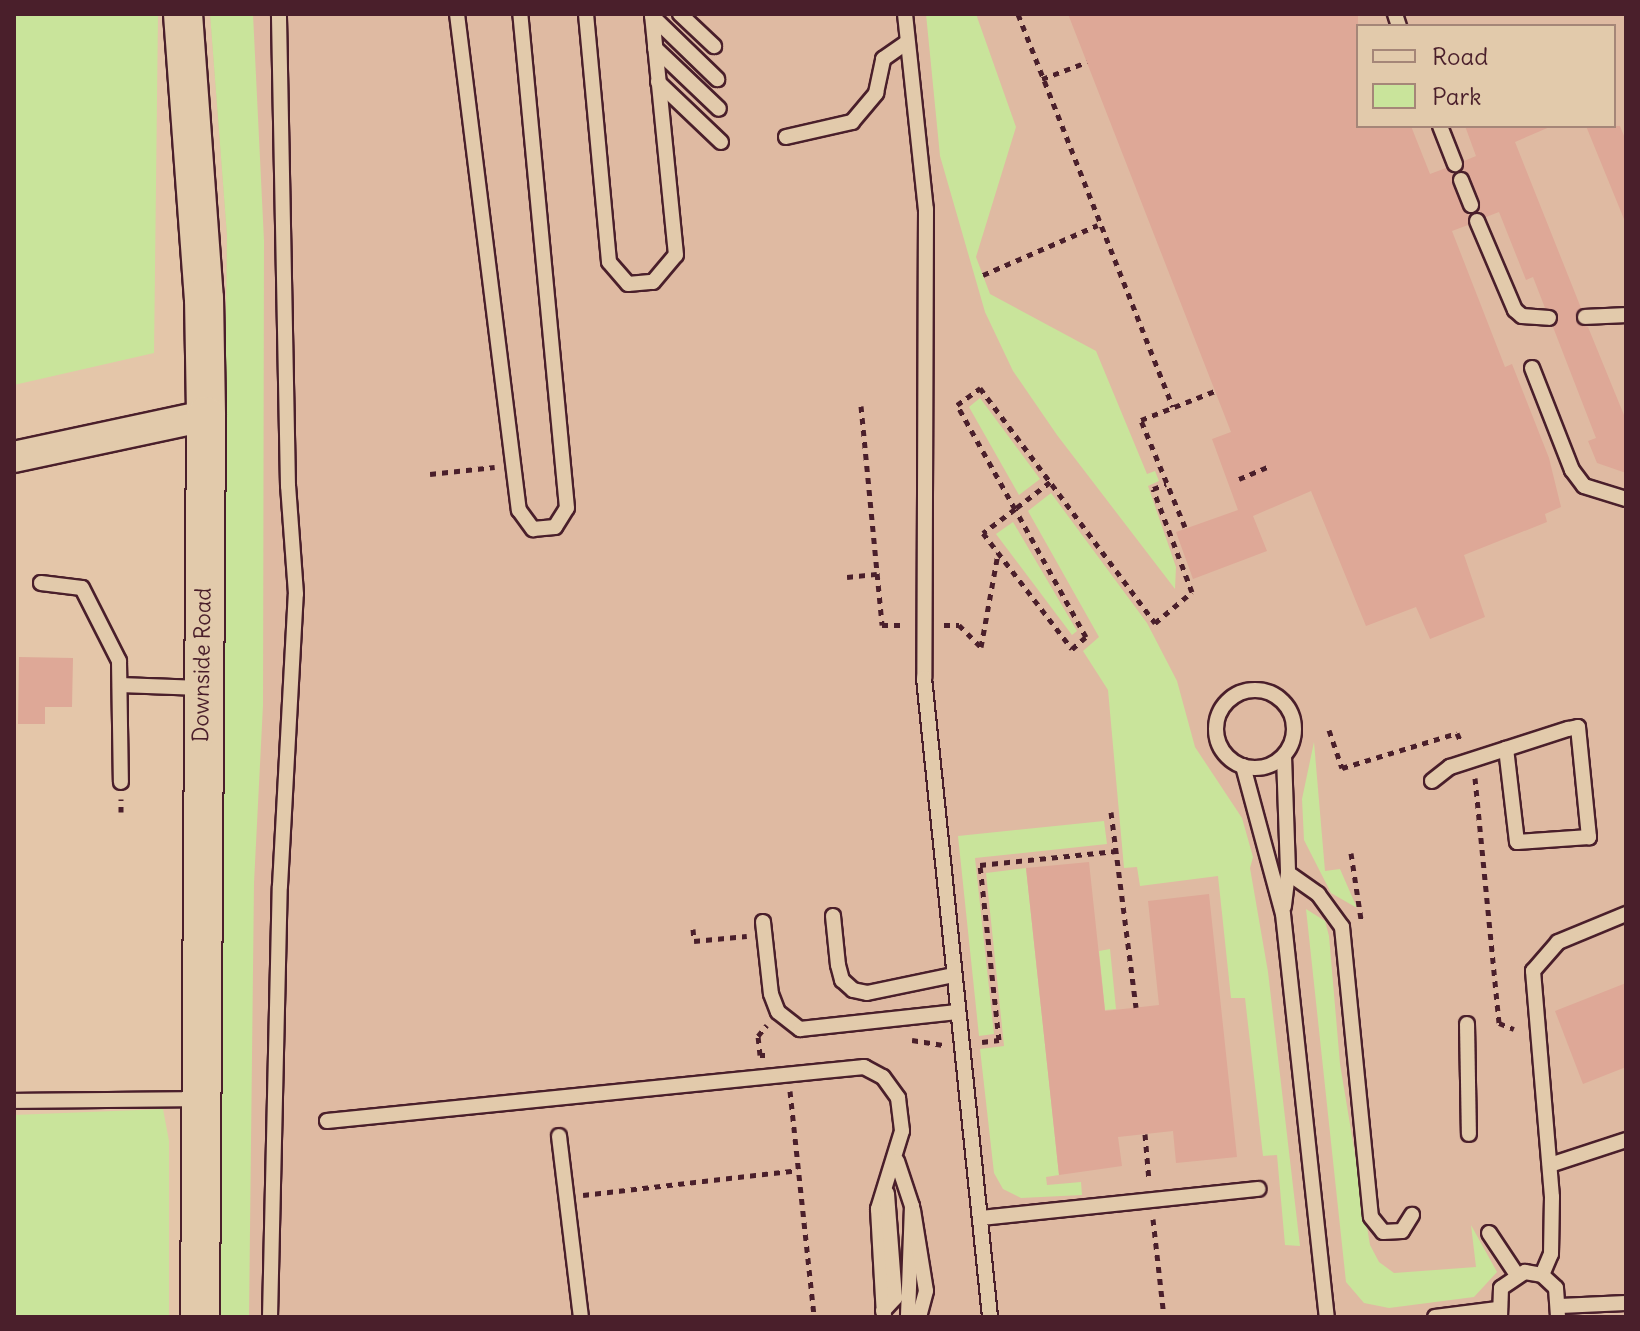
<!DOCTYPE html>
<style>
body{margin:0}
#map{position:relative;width:1640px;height:1331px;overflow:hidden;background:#e4c6a9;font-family:Delius,sans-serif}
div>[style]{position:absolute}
.built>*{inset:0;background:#dfbaa2}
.green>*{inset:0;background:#c9e49b}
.building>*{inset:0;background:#dea897}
.path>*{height:5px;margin-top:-2.5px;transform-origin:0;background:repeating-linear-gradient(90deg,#4a1f2b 0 6px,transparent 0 12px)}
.roads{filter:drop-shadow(2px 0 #4a1f2b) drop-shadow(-2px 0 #4a1f2b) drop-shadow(0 2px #4a1f2b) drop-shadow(0 -2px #4a1f2b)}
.service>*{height:14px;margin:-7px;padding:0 7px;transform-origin:7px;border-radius:7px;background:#e2caab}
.service>.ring{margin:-7px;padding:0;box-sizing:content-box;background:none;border:14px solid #e2caab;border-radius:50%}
.minor>*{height:30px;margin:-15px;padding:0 15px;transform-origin:15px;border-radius:15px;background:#e2caab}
.tertiary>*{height:38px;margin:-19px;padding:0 19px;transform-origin:19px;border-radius:19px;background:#e2caab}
span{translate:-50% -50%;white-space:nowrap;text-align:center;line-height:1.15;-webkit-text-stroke:8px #e2caab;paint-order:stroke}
.street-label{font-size:22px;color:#4a1f2b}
.frame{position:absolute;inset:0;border:16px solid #4a1f2b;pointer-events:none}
.legend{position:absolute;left:1356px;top:24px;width:260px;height:104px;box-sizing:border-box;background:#e2caab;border:2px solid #a58678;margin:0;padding:10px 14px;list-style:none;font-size:24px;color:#4a1f2b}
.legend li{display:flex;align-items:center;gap:16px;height:40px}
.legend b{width:40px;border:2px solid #a58678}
</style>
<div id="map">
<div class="built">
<i style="clip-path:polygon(evenodd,210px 14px,1626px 14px,1626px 1317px,221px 1317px,214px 1157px,227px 236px,210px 14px,1358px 26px,1614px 26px,1614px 126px,1358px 126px,1358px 26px)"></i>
</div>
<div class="green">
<i style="clip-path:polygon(14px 14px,158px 14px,154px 353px,14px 385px)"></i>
<i style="clip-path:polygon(210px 14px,253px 14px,264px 241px,263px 705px,254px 883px,249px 1317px,221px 1317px,214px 1157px,227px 236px)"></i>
<i style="clip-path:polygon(926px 14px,976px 14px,1016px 127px,976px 257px,990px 294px,1096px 351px,1147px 474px,1155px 471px,1159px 481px,1148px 486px,1176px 567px,1175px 589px,1057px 435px,1013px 371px,985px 312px,940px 156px)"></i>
<i style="clip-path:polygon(980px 398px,1040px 479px,1019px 495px,969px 407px)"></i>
<i style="clip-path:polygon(1051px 493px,1147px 623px,1177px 681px,1195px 747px,1242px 818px,1253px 857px,1250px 868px,1268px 972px,1300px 1246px,1285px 1245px,1277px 1155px,1263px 1156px,1245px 998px,1231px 998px,1218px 876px,1140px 886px,1137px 867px,1124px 868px,1108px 690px,1083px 651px,1099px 637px,1028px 511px)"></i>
<i style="clip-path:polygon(1013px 522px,1077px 631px,1072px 635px,996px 534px)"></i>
<i style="clip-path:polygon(1314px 742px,1325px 871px,1340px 869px,1357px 908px,1331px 893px,1304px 840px,1302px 799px)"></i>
<i style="clip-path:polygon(1104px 821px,1107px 844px,975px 858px,994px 1034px,979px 1036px,958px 836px)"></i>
<i style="clip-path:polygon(1026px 868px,1059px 1175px,1046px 1177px,1047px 1185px,1081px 1182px,1082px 1195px,1021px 1198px,1003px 1189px,994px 1173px,980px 1049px,1004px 1046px,986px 873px)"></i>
<i style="clip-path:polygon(1306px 909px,1325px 921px,1329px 936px,1340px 1064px,1370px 1245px,1379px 1262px,1394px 1273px,1476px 1267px,1471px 1225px,1497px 1272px,1474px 1297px,1389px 1308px,1364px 1303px,1346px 1282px)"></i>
<i style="clip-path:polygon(1110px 949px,1116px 1009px,1105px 1010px,1099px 951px)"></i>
<i style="clip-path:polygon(163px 1109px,169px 1141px,169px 1317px,14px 1317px,14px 1115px)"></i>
</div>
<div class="building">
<i style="clip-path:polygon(1068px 14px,1358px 14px,1358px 126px,1411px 126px,1430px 174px,1446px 168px,1453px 174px,1452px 184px,1469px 215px,1468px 225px,1452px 231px,1505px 367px,1512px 364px,1549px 458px,1561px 507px,1545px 514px,1547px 522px,1464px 555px,1485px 617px,1430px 639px,1416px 607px,1366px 626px,1311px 491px,1253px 516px,1267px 551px,1193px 579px,1176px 532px,1238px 510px,1212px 439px,1231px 432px)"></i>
<i style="clip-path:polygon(1465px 126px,1552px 126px,1515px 142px,1581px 308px,1576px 322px,1588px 327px,1626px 420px,1626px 473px,1597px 463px,1588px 441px,1596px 438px,1553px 327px,1558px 314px,1545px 308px,1533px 277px,1526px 280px,1499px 212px,1486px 217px,1479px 211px,1480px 201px,1463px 170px,1464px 161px,1476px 156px)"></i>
<i style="clip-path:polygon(1586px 126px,1620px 126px,1626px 141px,1626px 224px)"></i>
<i style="clip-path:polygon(19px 657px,73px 658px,72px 707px,45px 707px,45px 724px,18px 724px)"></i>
<i style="clip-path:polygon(1089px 862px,1105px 1011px,1159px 1005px,1148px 901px,1209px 894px,1237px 1157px,1176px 1163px,1173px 1131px,1118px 1137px,1122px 1166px,1059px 1175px,1026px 868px)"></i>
<i style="clip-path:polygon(1626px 983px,1626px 1067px,1583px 1084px,1555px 1011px)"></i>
</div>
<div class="path">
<i style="left:1018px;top:14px;width:422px;rotate:68.5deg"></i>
<i style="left:1042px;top:79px;width:48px;rotate:-20.7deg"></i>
<i style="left:983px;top:275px;width:125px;rotate:-23.5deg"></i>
<i style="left:861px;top:406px;width:220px;rotate:84.5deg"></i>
<i style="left:882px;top:625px;width:22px"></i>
<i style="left:430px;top:474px;width:65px;rotate:-6.1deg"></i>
<i style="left:1239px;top:479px;width:34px;rotate:-23deg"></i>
<i style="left:1050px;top:482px;width:44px;rotate:142.4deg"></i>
<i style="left:1015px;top:509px;width:40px;rotate:143deg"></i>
<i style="left:983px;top:533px;width:146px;rotate:52.5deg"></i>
<i style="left:1072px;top:649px;width:18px;rotate:-41deg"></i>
<i style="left:1086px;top:637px;width:146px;rotate:-119deg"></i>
<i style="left:1015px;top:509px;width:119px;rotate:-119.1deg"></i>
<i style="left:957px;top:405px;width:29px;rotate:-36deg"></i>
<i style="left:980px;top:388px;width:293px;rotate:53.3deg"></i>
<i style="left:1155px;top:623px;width:48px;rotate:-40deg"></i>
<i style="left:1192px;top:592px;width:110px;rotate:-110.7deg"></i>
<i style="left:1153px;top:489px;width:14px;rotate:-21deg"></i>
<i style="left:1185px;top:527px;width:116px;rotate:-112.4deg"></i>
<i style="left:1141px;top:420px;width:79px;rotate:-21.4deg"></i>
<i style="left:847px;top:577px;width:30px;rotate:-6deg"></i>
<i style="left:944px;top:625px;width:15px"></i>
<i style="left:959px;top:625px;width:31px;rotate:45deg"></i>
<i style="left:981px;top:647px;width:96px;rotate:-79.7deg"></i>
<i style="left:1329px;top:730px;width:40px;rotate:71.1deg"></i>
<i style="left:1342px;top:768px;width:120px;rotate:-16.9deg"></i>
<i style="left:1457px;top:733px;width:10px;rotate:66deg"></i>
<i style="left:1475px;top:778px;width:246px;rotate:84.4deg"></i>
<i style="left:1499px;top:1023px;width:16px;rotate:22deg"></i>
<i style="left:121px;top:812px;width:13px;rotate:-90deg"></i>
<i style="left:1111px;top:812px;width:197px;rotate:82.7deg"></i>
<i style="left:1351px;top:853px;width:67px;rotate:81.4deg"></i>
<i style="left:693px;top:929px;width:12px;rotate:85deg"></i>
<i style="left:694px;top:941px;width:53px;rotate:-5.4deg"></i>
<i style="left:912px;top:1040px;width:33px;rotate:9deg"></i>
<i style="left:982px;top:1042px;width:17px;rotate:-7deg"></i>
<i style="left:999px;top:1040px;width:176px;rotate:-96.2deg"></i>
<i style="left:980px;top:865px;width:137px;rotate:-5.9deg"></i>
<i style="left:765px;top:1055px;width:5px;rotate:180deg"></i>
<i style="left:760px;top:1055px;width:19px;rotate:-96deg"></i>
<i style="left:758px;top:1036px;width:14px;rotate:-51deg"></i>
<i style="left:790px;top:1091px;width:227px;rotate:83.9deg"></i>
<i style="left:1145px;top:1134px;width:47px;rotate:85.1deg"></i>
<i style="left:583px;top:1195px;width:216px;rotate:-6.6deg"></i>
<i style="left:1153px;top:1219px;width:99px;rotate:83.6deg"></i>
</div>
<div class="roads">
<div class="service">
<i style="left:457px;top:14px;width:500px;rotate:82.9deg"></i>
<i style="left:519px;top:510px;width:24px;rotate:54deg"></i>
<i style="left:533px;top:529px;width:22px;rotate:-5deg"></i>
<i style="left:555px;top:527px;width:22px;rotate:-58deg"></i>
<i style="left:567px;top:508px;width:496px;rotate:-95.4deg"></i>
<i style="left:586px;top:14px;width:249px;rotate:84.7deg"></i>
<i style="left:609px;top:262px;width:29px;rotate:49deg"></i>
<i style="left:628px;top:284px;width:25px;rotate:-5deg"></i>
<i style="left:653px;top:282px;width:35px;rotate:-50deg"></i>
<i style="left:676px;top:255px;width:242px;rotate:-95.7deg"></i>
<i style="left:680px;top:14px;width:47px;rotate:43.3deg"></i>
<i style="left:905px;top:14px;width:196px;rotate:83.9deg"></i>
<i style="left:926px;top:209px;width:469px;rotate:90.2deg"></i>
<i style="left:924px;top:678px;width:642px;rotate:84.1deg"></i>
<i style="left:1395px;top:14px;width:13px;rotate:72deg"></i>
<i style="left:652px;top:16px;width:91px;rotate:44.1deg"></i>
<i style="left:655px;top:48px;width:88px;rotate:43.6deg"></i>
<i style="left:658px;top:82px;width:87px;rotate:43.6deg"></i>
<i style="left:1440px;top:126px;width:41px;rotate:68.5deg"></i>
<i style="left:786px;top:137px;width:68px;rotate:-12.8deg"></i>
<i style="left:852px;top:122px;width:38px;rotate:-50deg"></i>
<i style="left:876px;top:93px;width:35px;rotate:-78deg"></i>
<i style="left:883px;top:59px;width:29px;rotate:-35deg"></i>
<i style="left:1461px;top:180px;width:27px;rotate:68deg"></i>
<i style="left:1477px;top:221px;width:97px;rotate:66.9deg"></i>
<i style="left:1515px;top:310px;width:9px;rotate:41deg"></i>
<i style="left:1522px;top:316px;width:27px;rotate:4deg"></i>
<i style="left:1585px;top:317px;width:41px;rotate:-2.8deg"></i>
<i style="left:1532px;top:368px;width:110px;rotate:68.6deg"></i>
<i style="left:1572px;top:470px;width:20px;rotate:53deg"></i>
<i style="left:1584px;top:486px;width:44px;rotate:17.2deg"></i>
<i style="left:41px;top:583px;width:41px;rotate:7deg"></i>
<i style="left:82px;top:588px;width:82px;rotate:63.1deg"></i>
<i style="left:119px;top:661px;width:121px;rotate:89.1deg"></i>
<i style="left:120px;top:685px;width:81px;rotate:2.1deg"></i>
<i class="ring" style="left:1216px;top:690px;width:64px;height:64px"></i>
<i style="left:1284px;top:756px;width:117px;rotate:88deg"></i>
<i style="left:1288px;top:873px;width:34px;rotate:97deg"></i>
<i style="left:1243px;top:766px;width:153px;rotate:74.9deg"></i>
<i style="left:1283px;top:914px;width:405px;rotate:83.8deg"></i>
<i style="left:1432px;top:781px;width:23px;rotate:-38deg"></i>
<i style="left:1450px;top:767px;width:124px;rotate:-17.9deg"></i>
<i style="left:1568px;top:729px;width:10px;rotate:-11deg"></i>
<i style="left:1578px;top:727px;width:111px;rotate:84.3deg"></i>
<i style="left:1589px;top:837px;width:72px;rotate:176deg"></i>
<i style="left:1517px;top:842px;width:94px;rotate:-96.7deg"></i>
<i style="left:1288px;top:873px;width:37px;rotate:35deg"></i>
<i style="left:1318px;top:894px;width:41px;rotate:54deg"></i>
<i style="left:1342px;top:927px;width:291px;rotate:84.3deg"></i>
<i style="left:1371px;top:1217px;width:19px;rotate:51deg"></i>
<i style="left:1383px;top:1232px;width:19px;rotate:-3deg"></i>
<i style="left:1402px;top:1231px;width:19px;rotate:-58deg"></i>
<i style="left:833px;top:916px;width:49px;rotate:84.2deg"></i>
<i style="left:838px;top:965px;width:16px;rotate:75deg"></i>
<i style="left:842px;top:980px;width:15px;rotate:42deg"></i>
<i style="left:853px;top:990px;width:14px;rotate:12deg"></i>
<i style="left:867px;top:993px;width:89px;rotate:-11.7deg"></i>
<i style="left:763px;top:922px;width:72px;rotate:83.7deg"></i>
<i style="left:771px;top:994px;width:19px;rotate:69deg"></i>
<i style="left:778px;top:1012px;width:28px;rotate:38deg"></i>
<i style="left:800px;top:1029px;width:158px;rotate:-6.2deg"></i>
<i style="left:1467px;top:1024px;width:110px;rotate:89deg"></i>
<i style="left:14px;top:1101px;width:186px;rotate:-0.6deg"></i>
<i style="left:327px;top:1121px;width:540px;rotate:-5.74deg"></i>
<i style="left:864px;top:1067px;width:21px;rotate:28deg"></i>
<i style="left:883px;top:1077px;width:26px;rotate:54deg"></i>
<i style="left:898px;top:1098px;width:33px;rotate:83deg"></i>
<i style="left:902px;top:1131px;width:82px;rotate:107.1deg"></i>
<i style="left:878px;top:1209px;width:108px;rotate:86.8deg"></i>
<i style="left:559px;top:1136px;width:182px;rotate:83.1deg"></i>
<i style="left:897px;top:1161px;width:47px;rotate:71.6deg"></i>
<i style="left:912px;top:1206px;width:111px;rotate:92.1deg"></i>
<i style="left:1550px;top:1165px;width:80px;rotate:-18.2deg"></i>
<i style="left:913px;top:1210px;width:82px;rotate:80.9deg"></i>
<i style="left:926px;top:1291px;width:27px;rotate:105deg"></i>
<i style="left:981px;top:1218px;width:279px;rotate:-6deg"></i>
<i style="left:1489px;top:1233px;width:50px;rotate:56.3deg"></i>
<i style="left:1542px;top:1275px;width:23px;rotate:-67deg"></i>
<i style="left:1551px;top:1254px;width:57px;rotate:-89deg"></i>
<i style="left:1552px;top:1197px;width:227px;rotate:-94.8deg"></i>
<i style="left:1533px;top:971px;width:38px;rotate:-49deg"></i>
<i style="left:1558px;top:942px;width:74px;rotate:-22.4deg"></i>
<i style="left:1560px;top:1306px;width:66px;rotate:-2.6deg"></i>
<i style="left:883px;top:1311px;width:18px;rotate:-47deg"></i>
<i style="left:895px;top:1298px;width:105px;rotate:-94.4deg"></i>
<i style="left:270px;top:1317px;width:431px;rotate:-88.7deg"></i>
<i style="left:280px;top:886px;width:292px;rotate:-86.9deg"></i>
<i style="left:296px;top:594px;width:108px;rotate:-94.2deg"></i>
<i style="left:288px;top:486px;width:472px;rotate:-91.1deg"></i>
<i style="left:1435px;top:1317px;width:63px;rotate:-7.4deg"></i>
<i style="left:1500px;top:1317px;width:29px;rotate:-88deg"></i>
<i style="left:1501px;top:1288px;width:29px;rotate:-34deg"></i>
<i style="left:1525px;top:1272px;width:17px;rotate:10deg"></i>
<i style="left:1542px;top:1275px;width:19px;rotate:43deg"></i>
<i style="left:1556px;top:1288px;width:29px;rotate:86deg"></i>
</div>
<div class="minor">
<i style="left:14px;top:457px;width:196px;rotate:-12.1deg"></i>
</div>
<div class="tertiary">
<i style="left:183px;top:14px;width:285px;rotate:85.8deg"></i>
<i style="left:204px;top:298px;width:118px;rotate:89deg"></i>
<i style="left:206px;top:416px;width:901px;rotate:90.38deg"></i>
</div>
</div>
<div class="street-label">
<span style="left:202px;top:665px;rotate:-89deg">Downside Road</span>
</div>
<div class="frame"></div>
<ul class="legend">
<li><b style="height:10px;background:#e2caab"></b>Road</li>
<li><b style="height:22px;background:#c9e49b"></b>Park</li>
</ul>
</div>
